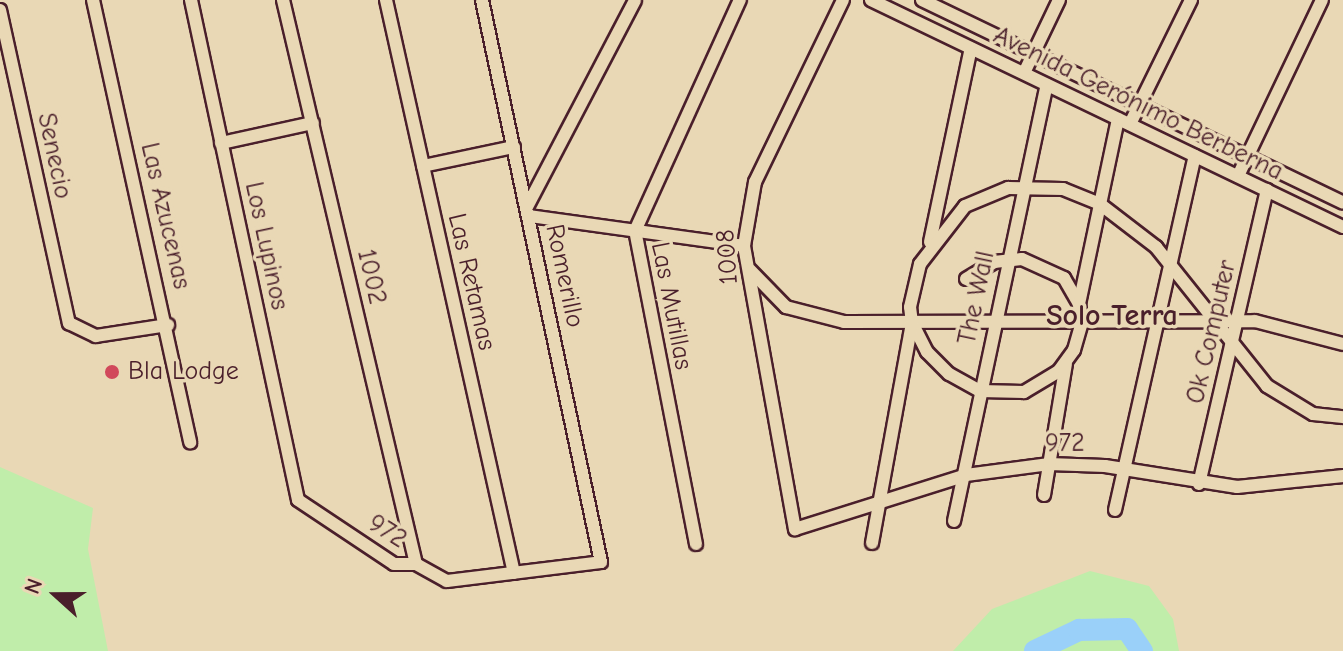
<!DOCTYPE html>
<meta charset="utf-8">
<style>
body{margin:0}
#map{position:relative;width:1343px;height:651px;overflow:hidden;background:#e9d8b5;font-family:"Comic Neue",sans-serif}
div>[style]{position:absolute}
.green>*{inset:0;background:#c0edaa}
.river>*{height:22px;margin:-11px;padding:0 11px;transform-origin:11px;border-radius:11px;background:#9ad0f9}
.roads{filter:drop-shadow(2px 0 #4a1f2b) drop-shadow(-2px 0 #4a1f2b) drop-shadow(0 2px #4a1f2b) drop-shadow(0 -2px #4a1f2b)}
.minor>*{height:12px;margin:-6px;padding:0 6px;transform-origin:6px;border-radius:6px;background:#e9d8b5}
.dots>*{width:22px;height:22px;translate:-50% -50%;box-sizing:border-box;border:4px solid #e9d8b5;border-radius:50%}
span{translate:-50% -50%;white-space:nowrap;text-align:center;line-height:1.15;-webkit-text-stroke:7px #e9d8b5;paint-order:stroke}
.street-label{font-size:26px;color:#4a1f2b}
.poi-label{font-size:26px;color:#4a1f2b}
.left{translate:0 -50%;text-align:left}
.quarter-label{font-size:30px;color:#4a1f2b;font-weight:700}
.north{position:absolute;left:16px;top:555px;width:80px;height:80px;-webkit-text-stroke:6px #e9d8b5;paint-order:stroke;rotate:291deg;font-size:22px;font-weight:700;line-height:32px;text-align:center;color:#4a1f2b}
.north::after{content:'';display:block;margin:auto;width:28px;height:36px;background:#4a1f2b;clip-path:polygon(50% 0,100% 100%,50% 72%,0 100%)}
</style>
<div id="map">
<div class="green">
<i style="clip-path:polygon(0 467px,93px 508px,88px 549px,108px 651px,0 651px)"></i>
<i style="clip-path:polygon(1090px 571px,1149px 586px,1173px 619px,1179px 651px,953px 651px,992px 609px)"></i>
</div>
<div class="river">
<i style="left:1035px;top:651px;width:49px;rotate:-25.5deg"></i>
<i style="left:1079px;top:630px;width:48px;rotate:-1.2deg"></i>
<i style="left:1127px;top:629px;width:27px;rotate:56deg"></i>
</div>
<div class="roads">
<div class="minor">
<i style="left:93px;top:0;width:453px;rotate:77.6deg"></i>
<i style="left:191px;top:0;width:511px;rotate:77.92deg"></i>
<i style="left:298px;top:500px;width:115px;rotate:33.7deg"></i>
<i style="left:394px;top:564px;width:22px"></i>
<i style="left:283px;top:0;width:579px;rotate:76.73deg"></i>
<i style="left:386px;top:0;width:587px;rotate:77.41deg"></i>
<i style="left:843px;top:0;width:202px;rotate:115.8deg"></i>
<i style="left:755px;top:182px;width:65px;rotate:99.8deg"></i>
<i style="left:744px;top:246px;width:288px;rotate:79.8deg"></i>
<i style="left:795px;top:529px;width:179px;rotate:-17.5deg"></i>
<i style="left:966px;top:475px;width:84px;rotate:-7.5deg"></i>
<i style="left:1049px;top:464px;width:56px;rotate:2deg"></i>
<i style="left:1105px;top:466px;width:134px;rotate:9deg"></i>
<i style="left:1237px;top:487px;width:107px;rotate:-5.9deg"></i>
<i style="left:871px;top:0;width:524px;rotate:25.68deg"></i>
<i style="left:922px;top:0;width:467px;rotate:25.7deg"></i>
<i style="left:0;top:10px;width:321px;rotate:77.6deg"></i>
<i style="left:69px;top:323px;width:30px;rotate:26deg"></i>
<i style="left:96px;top:336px;width:73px;rotate:-8.7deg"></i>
<i style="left:1024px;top:73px;width:81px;rotate:-64.4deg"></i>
<i style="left:1130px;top:124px;width:138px;rotate:-63.8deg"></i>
<i style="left:221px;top:143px;width:94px;rotate:-12.3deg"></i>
<i style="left:423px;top:166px;width:93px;rotate:-11.8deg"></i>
<i style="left:1238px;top:176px;width:195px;rotate:-64.5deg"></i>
<i style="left:527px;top:207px;width:233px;rotate:-62.4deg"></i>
<i style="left:529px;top:216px;width:217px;rotate:7.9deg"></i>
<i style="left:930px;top:242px;width:198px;rotate:-78.1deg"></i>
<i style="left:750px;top:270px;width:52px;rotate:45.8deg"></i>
<i style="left:786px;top:307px;width:60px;rotate:14.5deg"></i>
<i style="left:844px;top:322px;width:411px;rotate:-0.1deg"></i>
<i style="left:1255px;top:321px;width:91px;rotate:14.6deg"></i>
<i style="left:966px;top:279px;width:33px;rotate:-31deg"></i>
<i style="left:994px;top:262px;width:28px;rotate:-6deg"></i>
<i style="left:1022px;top:259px;width:46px;rotate:24.3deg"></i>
<i style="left:1064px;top:278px;width:30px;rotate:60deg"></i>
<i style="left:1079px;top:304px;width:18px;rotate:81deg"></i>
<i style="left:1082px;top:322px;width:29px;rotate:106deg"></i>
<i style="left:1074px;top:350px;width:26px;rotate:126deg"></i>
<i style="left:1059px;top:371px;width:41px;rotate:149deg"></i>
<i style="left:1024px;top:392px;width:44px;rotate:-178.7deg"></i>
<i style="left:980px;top:391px;width:35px;rotate:-151deg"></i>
<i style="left:949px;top:374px;width:31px;rotate:-135deg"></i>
<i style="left:927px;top:352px;width:33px;rotate:-117deg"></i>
<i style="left:912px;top:323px;width:16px;rotate:-97deg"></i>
<i style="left:910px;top:307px;width:44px;rotate:-76.9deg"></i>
<i style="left:920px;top:264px;width:73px;rotate:-52.2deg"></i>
<i style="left:965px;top:206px;width:47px;rotate:-22.7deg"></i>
<i style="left:1008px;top:188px;width:55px;rotate:1deg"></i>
<i style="left:1063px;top:189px;width:40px;rotate:22deg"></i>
<i style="left:1100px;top:204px;width:71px;rotate:37.5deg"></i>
<i style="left:1156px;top:247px;width:178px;rotate:51.4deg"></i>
<i style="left:1267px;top:386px;width:54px;rotate:31.3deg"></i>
<i style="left:1313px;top:414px;width:30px;rotate:6deg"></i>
<i style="left:1079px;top:304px;width:189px;rotate:-78.1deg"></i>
<i style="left:1199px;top:484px;width:302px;rotate:-77deg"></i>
<i style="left:1044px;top:495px;width:133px;rotate:-80.5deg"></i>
<i style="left:1115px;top:510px;width:363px;rotate:-77.3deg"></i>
<i style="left:954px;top:521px;width:446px;rotate:-78deg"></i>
<i style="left:872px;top:543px;width:224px;rotate:-79.7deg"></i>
<i style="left:696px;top:544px;width:319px;rotate:-101deg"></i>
<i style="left:635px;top:231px;width:254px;rotate:-65.6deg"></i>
<i style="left:416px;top:564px;width:35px;rotate:29deg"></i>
<i style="left:447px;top:581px;width:155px;rotate:-7deg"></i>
<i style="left:601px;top:562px;width:574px;rotate:-101.96deg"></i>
</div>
</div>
<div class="dots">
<i style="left:112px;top:372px;background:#d1495b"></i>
</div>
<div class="street-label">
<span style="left:1138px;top:104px;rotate:26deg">Avenida Gerónimo Berberna</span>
<span style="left:54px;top:156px;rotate:78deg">Senecio</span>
<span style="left:165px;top:216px;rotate:77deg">Las Azucenas</span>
<span style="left:266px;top:246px;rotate:78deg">Los Lupinos</span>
<span style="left:728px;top:257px;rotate:-94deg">1008</span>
<span style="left:564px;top:276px;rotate:78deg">Romerillo</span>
<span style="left:371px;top:277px;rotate:77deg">1002</span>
<span style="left:471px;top:282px;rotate:77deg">Las Retamas</span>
<span style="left:977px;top:298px;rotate:-78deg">The Wall</span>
<span style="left:671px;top:306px;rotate:79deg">Las Mutillas</span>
<span style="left:1212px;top:332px;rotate:-77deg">Ok Computer</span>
<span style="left:1065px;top:444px;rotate:-1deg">972</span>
<span style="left:387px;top:532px;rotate:32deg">972</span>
</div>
<div class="poi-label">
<span class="left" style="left:128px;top:372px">Bla Lodge</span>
</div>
<div class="quarter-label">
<span style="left:1112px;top:316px">Solo Terra</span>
</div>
<div class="north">N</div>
</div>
